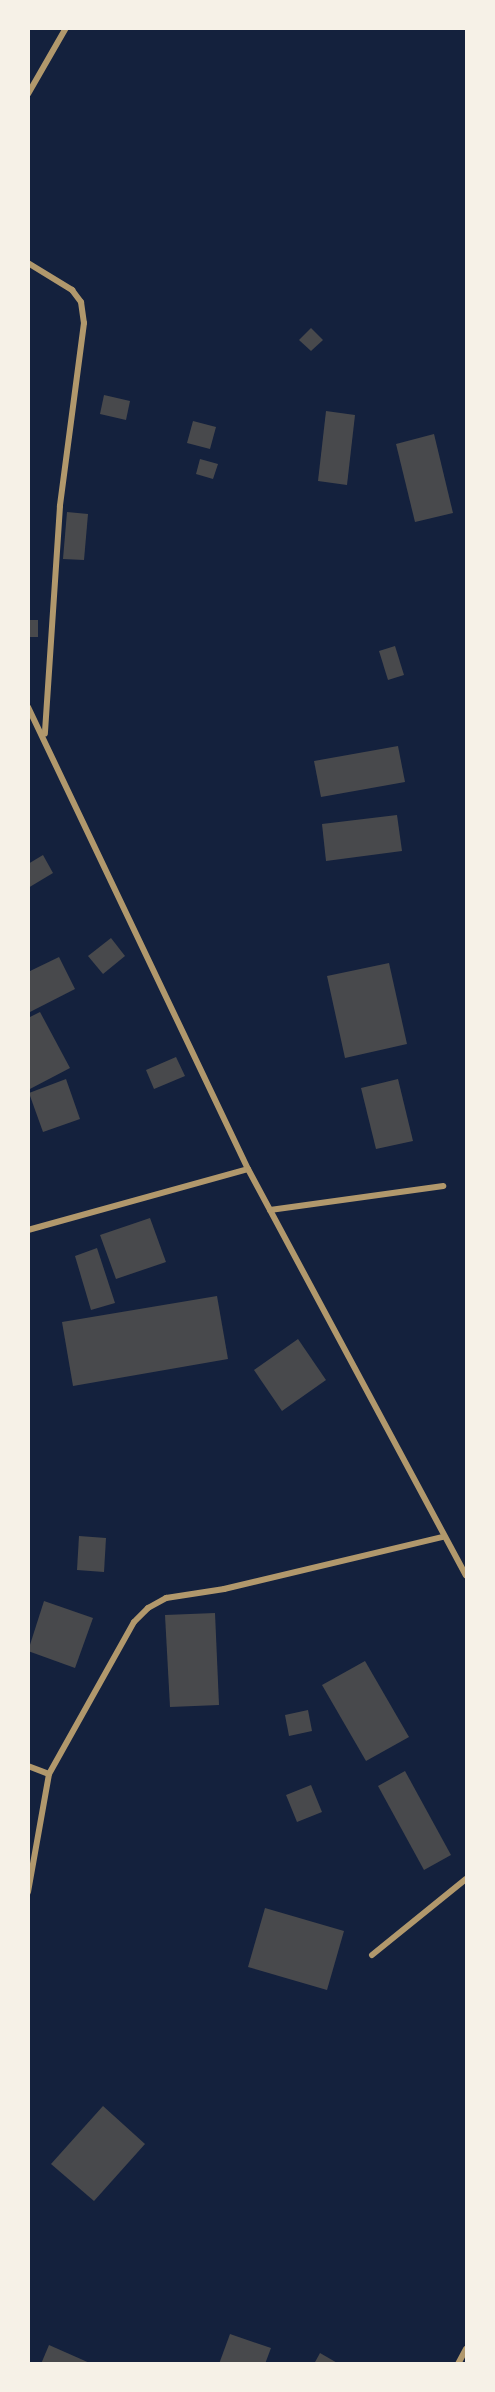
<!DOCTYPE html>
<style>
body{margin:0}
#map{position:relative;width:495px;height:2392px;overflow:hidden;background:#14213d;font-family:Karla,sans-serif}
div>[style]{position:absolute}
.building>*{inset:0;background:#48494c}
.minor>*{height:6px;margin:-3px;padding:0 3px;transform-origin:3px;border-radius:3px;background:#b1986c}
span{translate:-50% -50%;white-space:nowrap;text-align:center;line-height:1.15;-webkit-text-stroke:6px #f6f1e7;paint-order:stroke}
.frame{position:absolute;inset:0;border:30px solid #f6f1e7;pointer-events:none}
</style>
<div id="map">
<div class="building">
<i style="clip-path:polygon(311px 328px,323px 340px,311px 351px,299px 340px)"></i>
<i style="clip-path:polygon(104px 395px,130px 401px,126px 420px,100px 414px)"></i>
<i style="clip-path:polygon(326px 411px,355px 415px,347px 485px,318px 481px)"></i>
<i style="clip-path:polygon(193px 421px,216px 427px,210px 449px,187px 443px)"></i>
<i style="clip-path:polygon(434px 434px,453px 513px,415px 522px,396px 444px)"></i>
<i style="clip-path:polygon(200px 459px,218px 464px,213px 479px,196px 474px)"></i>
<i style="clip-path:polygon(67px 512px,88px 514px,84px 560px,63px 559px)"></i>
<i style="clip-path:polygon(28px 620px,38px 620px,38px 637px,28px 637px)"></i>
<i style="clip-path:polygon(395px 646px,404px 675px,388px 680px,379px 651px)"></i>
<i style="clip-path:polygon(398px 746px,405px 782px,321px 797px,314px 761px)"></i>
<i style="clip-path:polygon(397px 815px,402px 851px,326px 861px,322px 824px)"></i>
<i style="clip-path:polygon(43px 855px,53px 873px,28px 888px,28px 864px)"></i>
<i style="clip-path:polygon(111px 938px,125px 956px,103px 974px,88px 956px)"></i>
<i style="clip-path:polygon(59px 957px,75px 989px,28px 1013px,28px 972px)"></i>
<i style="clip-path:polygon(389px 963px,407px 1044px,345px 1058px,327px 976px)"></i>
<i style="clip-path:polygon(40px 1012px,70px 1068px,28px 1090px,28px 1018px)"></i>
<i style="clip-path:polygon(176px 1057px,185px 1076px,154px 1089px,146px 1070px)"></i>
<i style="clip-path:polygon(66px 1079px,80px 1119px,43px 1132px,29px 1093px)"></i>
<i style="clip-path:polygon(398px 1079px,413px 1141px,376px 1149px,361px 1088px)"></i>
<i style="clip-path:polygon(150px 1218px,166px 1262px,116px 1279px,100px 1235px)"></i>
<i style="clip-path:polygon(97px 1248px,115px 1303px,91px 1310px,75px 1256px)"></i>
<i style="clip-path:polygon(217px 1296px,228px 1359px,73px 1386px,62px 1322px)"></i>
<i style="clip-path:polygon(298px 1339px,326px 1380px,282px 1411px,254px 1370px)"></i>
<i style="clip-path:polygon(79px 1536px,106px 1538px,104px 1572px,77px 1570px)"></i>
<i style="clip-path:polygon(44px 1601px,93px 1618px,75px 1668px,28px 1651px)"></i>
<i style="clip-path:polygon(215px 1613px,219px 1705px,170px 1707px,165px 1615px)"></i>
<i style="clip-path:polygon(365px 1661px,409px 1737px,366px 1761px,322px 1685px)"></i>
<i style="clip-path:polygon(308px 1710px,312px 1731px,289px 1736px,285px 1715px)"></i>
<i style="clip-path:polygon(405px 1771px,451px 1855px,424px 1870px,378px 1786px)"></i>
<i style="clip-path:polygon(311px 1785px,322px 1812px,297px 1822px,286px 1795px)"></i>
<i style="clip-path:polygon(265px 1908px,344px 1931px,327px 1990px,248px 1967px)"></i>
<i style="clip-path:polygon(103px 2106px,145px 2144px,94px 2201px,51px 2164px)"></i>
<i style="clip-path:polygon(230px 2334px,271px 2348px,265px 2364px,219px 2364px)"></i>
<i style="clip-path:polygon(49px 2345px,92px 2364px,41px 2364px)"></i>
<i style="clip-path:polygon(320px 2353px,339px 2364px,314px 2364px)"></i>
</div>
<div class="minor">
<i style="left:28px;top:94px;width:76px;rotate:-60.1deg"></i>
<i style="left:28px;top:263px;width:52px;rotate:31.5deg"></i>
<i style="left:72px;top:290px;width:15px;rotate:53deg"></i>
<i style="left:81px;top:302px;width:21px;rotate:82deg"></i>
<i style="left:84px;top:323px;width:185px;rotate:97.5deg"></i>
<i style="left:60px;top:506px;width:228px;rotate:93.8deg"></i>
<i style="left:28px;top:707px;width:512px;rotate:64.54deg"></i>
<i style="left:248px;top:1169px;width:461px;rotate:61.8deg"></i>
<i style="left:270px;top:1210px;width:175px;rotate:-7.9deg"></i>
<i style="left:28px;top:1230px;width:228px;rotate:-15.5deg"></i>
<i style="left:28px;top:1766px;width:22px;rotate:21deg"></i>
<i style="left:28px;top:1892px;width:120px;rotate:-79.9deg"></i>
<i style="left:49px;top:1774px;width:174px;rotate:-60.8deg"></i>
<i style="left:134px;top:1622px;width:20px;rotate:-45deg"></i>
<i style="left:148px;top:1608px;width:21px;rotate:-29deg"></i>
<i style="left:166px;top:1598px;width:59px;rotate:-8.8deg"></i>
<i style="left:224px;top:1589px;width:225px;rotate:-13.4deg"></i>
<i style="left:372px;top:1955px;width:121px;rotate:-39deg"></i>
<i style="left:458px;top:2364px;width:17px;rotate:-62deg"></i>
</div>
<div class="frame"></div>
</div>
